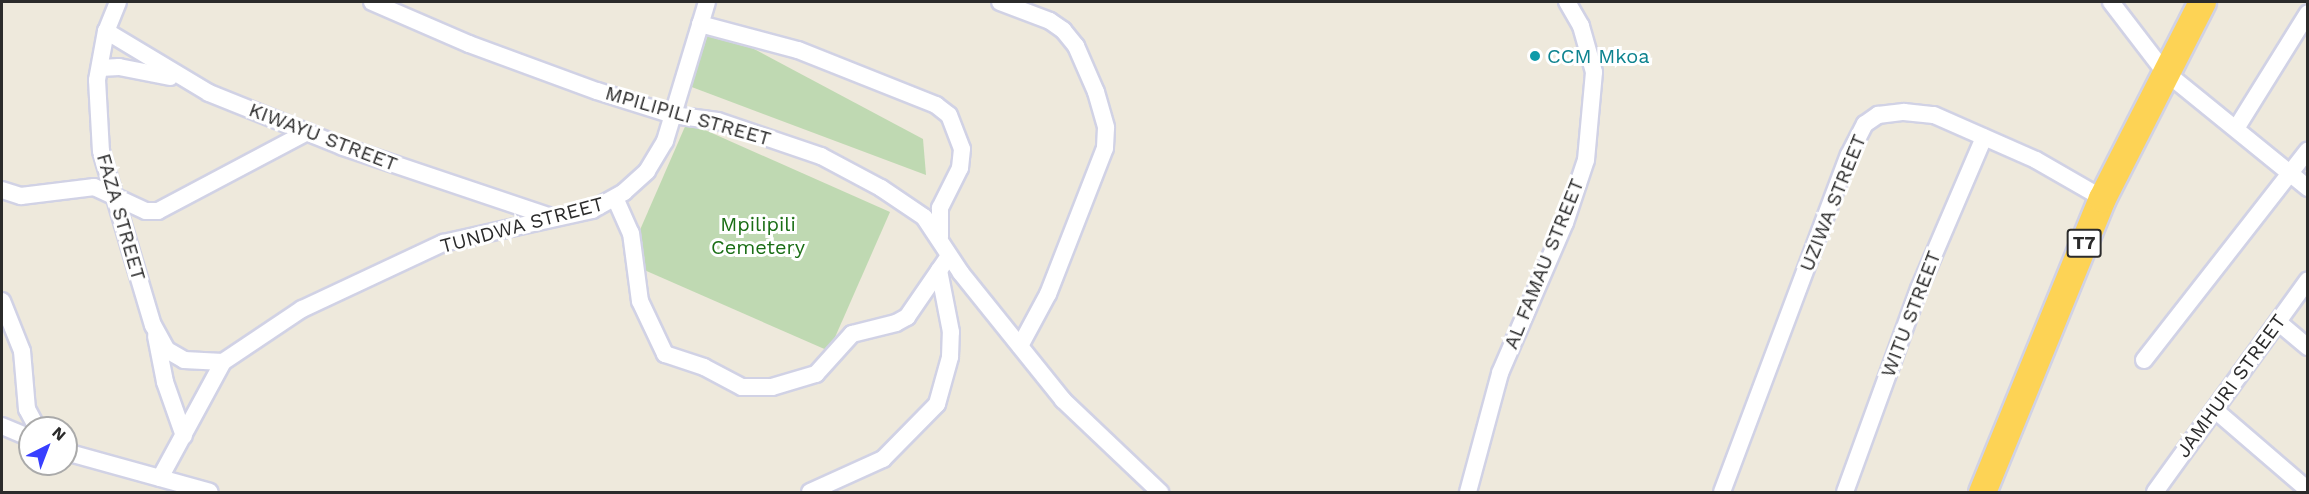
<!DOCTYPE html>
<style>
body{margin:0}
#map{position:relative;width:2309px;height:494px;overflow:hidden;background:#eee9dc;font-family:"Work Sans",sans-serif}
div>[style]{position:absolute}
.cemetery>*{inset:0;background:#bfd9b2}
.roads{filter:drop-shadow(2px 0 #d1d2e5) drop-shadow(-2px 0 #d1d2e5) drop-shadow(0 2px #d1d2e5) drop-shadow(0 -2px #d1d2e5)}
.minor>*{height:16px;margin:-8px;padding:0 8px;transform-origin:8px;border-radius:8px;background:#fff}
.trunk>*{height:27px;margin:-13.5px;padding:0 13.5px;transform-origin:13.5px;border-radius:13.5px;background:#fdd355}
.dots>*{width:16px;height:16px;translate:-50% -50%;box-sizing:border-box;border:3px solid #fff;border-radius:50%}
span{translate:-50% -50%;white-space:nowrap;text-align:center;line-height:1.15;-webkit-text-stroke:6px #fff;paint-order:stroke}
.shield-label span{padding:2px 4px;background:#fff;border:2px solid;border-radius:4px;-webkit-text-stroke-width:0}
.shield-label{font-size:18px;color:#2b2b2b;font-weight:700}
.culture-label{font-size:20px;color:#0d838f}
.left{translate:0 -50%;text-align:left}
.street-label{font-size:20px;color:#2b2b2b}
.park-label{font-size:20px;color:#1a6e15}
.frame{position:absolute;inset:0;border:3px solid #2b2b2b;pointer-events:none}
.north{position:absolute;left:18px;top:416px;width:60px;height:60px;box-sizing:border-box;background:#fff;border:2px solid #aaa;border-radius:50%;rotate:42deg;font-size:16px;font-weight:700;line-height:24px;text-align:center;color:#2b2b2b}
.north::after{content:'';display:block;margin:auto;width:21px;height:27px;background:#383fff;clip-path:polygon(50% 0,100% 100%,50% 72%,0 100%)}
</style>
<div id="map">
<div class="cemetery">
<i style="clip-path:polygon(711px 26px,923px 139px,926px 175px,689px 86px)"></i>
<i style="clip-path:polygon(687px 122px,890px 212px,829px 351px,626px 262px)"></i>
</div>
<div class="roads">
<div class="minor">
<i style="left:118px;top:2px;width:31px;rotate:112deg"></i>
<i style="left:106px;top:31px;width:50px;rotate:100.4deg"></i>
<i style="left:97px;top:80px;width:71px;rotate:86.8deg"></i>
<i style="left:101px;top:151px;width:182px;rotate:73.4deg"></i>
<i style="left:153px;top:325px;width:29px;rotate:61deg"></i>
<i style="left:167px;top:350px;width:20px;rotate:30deg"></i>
<i style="left:184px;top:360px;width:39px;rotate:3deg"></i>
<i style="left:372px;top:2px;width:106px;rotate:23.4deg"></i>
<i style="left:469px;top:44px;width:136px;rotate:20.2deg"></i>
<i style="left:597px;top:91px;width:80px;rotate:17.5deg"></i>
<i style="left:673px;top:115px;width:45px;rotate:7.6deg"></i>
<i style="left:718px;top:121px;width:109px;rotate:18.8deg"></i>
<i style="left:821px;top:156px;width:68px;rotate:28.1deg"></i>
<i style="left:881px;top:188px;width:52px;rotate:34deg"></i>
<i style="left:924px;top:217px;width:67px;rotate:56.5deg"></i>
<i style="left:961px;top:273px;width:163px;rotate:51.2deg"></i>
<i style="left:1063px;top:400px;width:134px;rotate:43.5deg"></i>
<i style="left:1000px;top:2px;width:53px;rotate:20.8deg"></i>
<i style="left:1050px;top:21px;width:16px;rotate:35deg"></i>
<i style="left:1063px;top:30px;width:21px;rotate:51deg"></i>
<i style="left:1076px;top:46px;width:50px;rotate:66.5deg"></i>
<i style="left:1096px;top:92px;width:37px;rotate:74deg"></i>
<i style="left:1106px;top:128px;width:20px;rotate:93deg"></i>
<i style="left:1105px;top:148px;width:157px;rotate:111.3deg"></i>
<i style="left:1048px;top:294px;width:59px;rotate:118.3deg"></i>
<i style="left:2111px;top:2px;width:87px;rotate:52.5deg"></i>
<i style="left:2164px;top:71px;width:186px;rotate:39.1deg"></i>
<i style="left:700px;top:24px;width:101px;rotate:14.9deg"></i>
<i style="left:798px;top:50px;width:149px;rotate:21.7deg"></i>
<i style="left:936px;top:105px;width:16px;rotate:38deg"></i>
<i style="left:949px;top:115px;width:36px;rotate:69deg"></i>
<i style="left:962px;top:149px;width:19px;rotate:96deg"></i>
<i style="left:960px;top:168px;width:45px;rotate:116.6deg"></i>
<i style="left:940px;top:208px;width:29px;rotate:90deg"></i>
<i style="left:106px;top:31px;width:120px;rotate:31deg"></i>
<i style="left:209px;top:93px;width:144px;rotate:21.9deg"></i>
<i style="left:343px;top:147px;width:219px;rotate:18.6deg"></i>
<i style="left:100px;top:68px;width:19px;rotate:-3deg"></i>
<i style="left:119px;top:67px;width:52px;rotate:11.1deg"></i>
<i style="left:2237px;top:127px;width:134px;rotate:-58.1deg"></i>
<i style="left:2px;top:190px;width:20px;rotate:18deg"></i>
<i style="left:21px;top:196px;width:74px;rotate:-7deg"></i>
<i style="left:94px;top:187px;width:57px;rotate:24.8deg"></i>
<i style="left:146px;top:211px;width:12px"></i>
<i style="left:158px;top:211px;width:169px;rotate:-27.9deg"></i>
<i style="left:616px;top:200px;width:36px;rotate:66deg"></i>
<i style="left:631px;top:233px;width:69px;rotate:82.5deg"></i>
<i style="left:640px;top:301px;width:59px;rotate:64.7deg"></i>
<i style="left:665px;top:354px;width:41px;rotate:18.4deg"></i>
<i style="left:704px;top:367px;width:43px;rotate:27.8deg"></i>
<i style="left:742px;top:387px;width:30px"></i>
<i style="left:772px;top:387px;width:46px;rotate:-16.5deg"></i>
<i style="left:816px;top:374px;width:54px;rotate:-48deg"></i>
<i style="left:852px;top:334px;width:45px;rotate:-14deg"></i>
<i style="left:896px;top:323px;width:13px;rotate:-29deg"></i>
<i style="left:907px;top:317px;width:74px;rotate:-55.5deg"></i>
<i style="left:2px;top:301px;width:54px;rotate:68.2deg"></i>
<i style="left:22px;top:351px;width:58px;rotate:85.1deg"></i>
<i style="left:27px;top:409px;width:21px;rotate:62deg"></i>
<i style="left:2278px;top:322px;width:39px;rotate:40deg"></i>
<i style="left:156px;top:336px;width:47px;rotate:78.9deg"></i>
<i style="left:165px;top:382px;width:57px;rotate:70.6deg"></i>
<i style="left:2144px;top:360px;width:266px;rotate:-52deg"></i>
<i style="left:2215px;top:410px;width:123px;rotate:40.7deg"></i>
<i style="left:2px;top:426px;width:30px;rotate:23deg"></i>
<i style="left:66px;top:452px;width:149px;rotate:15.5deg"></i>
<i style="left:160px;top:478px;width:132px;rotate:-61.5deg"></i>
<i style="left:223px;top:362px;width:95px;rotate:-33.9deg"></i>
<i style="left:302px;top:309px;width:156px;rotate:-25.1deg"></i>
<i style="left:443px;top:243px;width:153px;rotate:-12.5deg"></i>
<i style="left:592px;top:210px;width:37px;rotate:-29deg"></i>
<i style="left:624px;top:192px;width:31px;rotate:-42deg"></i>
<i style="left:647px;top:171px;width:35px;rotate:-59deg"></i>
<i style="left:665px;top:141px;width:145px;rotate:-73.2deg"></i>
<i style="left:810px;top:492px;width:80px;rotate:-24.3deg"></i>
<i style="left:883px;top:459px;width:77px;rotate:-45.5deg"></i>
<i style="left:937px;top:404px;width:49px;rotate:-74.5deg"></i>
<i style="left:950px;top:357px;width:25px;rotate:-88deg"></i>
<i style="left:951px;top:332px;width:63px;rotate:-101deg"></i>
<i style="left:1468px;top:492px;width:123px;rotate:-74.9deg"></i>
<i style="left:1500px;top:373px;width:163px;rotate:-66.6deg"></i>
<i style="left:1565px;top:223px;width:66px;rotate:-71.6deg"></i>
<i style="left:1586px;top:160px;width:88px;rotate:-84.8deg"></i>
<i style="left:1594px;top:72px;width:48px;rotate:-105.8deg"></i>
<i style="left:1581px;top:26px;width:28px;rotate:-120deg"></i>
<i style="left:1722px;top:492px;width:360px;rotate:-69.4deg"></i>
<i style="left:1849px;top:155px;width:35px;rotate:-63deg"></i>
<i style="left:1865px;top:124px;width:16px;rotate:-35deg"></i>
<i style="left:1878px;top:115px;width:26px;rotate:-7deg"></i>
<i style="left:1904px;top:112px;width:30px;rotate:6deg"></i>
<i style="left:1934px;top:115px;width:111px;rotate:23.8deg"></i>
<i style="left:2036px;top:160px;width:76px;rotate:29.9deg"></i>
<i style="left:1845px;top:492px;width:216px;rotate:-70deg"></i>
<i style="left:1919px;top:289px;width:165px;rotate:-66.8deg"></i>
<i style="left:2155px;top:492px;width:261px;rotate:-54.2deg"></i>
</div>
<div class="trunk">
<i style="left:1982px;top:492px;width:318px;rotate:-67.8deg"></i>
<i style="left:2102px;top:198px;width:220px;rotate:-63deg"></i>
</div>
</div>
<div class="dots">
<i style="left:1535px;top:56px;background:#0f9aa8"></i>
</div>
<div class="shield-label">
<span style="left:2084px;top:243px">T7</span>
</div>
<div class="culture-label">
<span class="left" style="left:1547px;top:56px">CCM Mkoa</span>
</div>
<div class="street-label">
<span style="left:688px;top:116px;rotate:16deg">MPILIPILI STREET</span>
<span style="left:323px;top:137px;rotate:21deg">KIWAYU STREET</span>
<span style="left:1833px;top:203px;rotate:-68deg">UZIWA STREET</span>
<span style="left:121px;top:217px;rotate:74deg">FAZA STREET</span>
<span style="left:522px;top:225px;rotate:-15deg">TUNDWA STREET</span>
<span style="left:1544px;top:264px;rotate:-68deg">AL FAMAU STREET</span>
<span style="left:1911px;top:314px;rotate:-69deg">WITU STREET</span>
<span style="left:2231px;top:386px;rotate:-54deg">JAMHURI STREET</span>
</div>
<div class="park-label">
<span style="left:758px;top:236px">Mpilipili<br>Cemetery</span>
</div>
<div class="frame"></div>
<div class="north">N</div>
</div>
